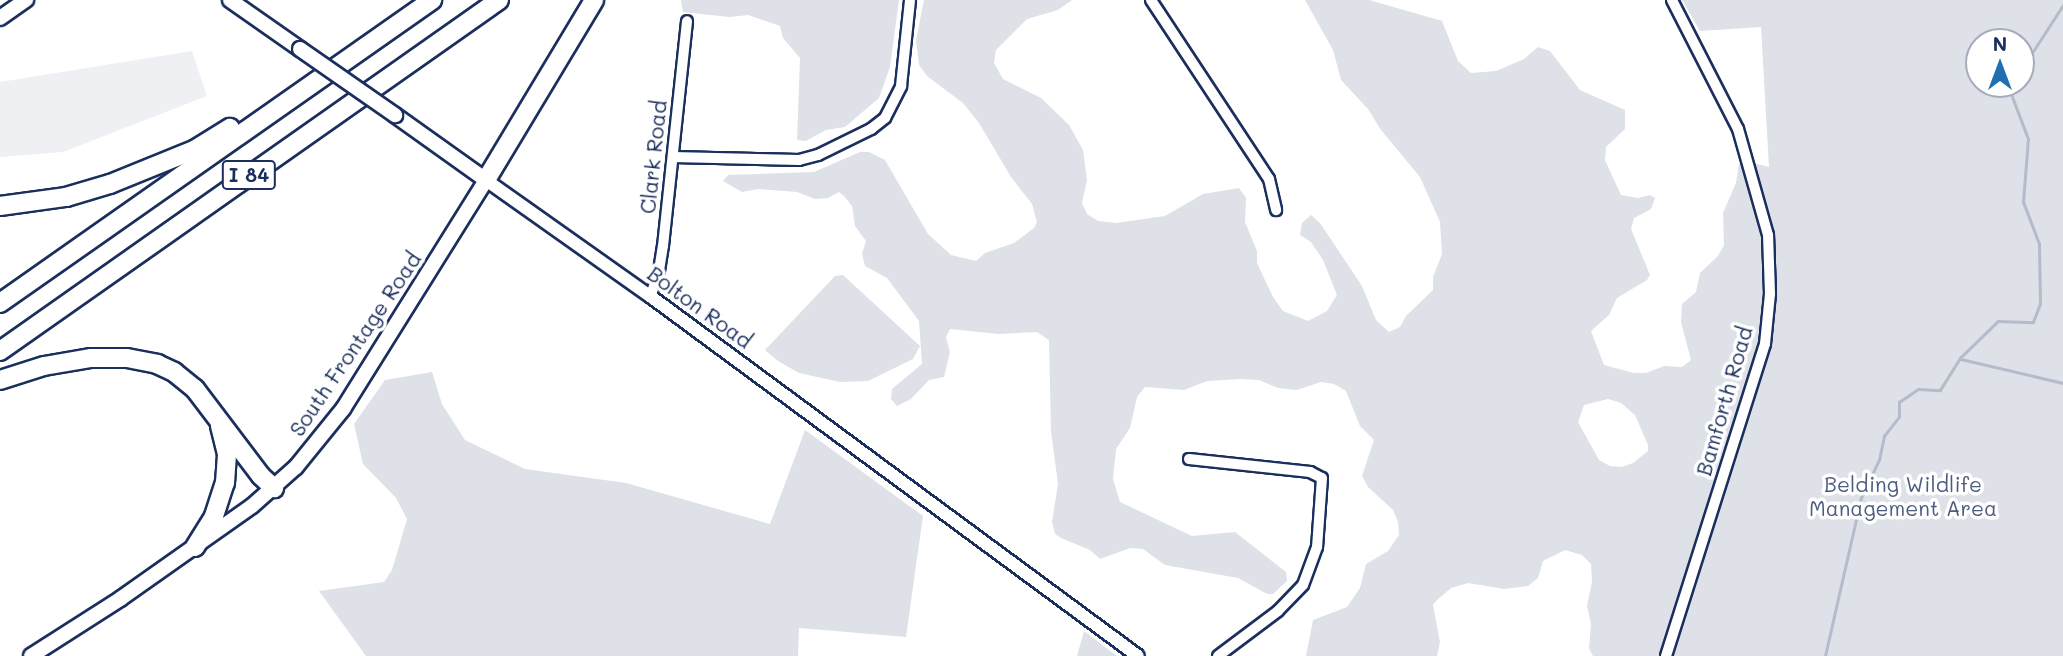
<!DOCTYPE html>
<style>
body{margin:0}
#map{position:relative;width:2063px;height:656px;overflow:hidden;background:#fff;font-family:Mali,sans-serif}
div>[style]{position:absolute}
.built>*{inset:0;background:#eff0f4}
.green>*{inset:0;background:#dee1e7}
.stream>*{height:2.5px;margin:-1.25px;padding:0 1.25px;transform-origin:1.25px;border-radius:1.25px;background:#b5bbca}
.roads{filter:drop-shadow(2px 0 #1b2f5e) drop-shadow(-2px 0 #1b2f5e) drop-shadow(0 2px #1b2f5e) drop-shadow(0 -2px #1b2f5e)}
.minor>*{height:10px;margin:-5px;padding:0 5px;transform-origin:5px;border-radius:5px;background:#fff}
.tertiary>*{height:12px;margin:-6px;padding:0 6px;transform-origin:6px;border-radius:6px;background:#fff}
.secondary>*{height:14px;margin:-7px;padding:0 7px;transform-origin:7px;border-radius:7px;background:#fff}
.motorway>*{height:18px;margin:-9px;padding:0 9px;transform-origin:9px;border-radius:9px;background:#fff}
.bridges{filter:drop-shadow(2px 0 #1b2f5e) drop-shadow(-2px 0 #1b2f5e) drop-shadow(0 2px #1b2f5e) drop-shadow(0 -2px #1b2f5e)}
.secondary-bridge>*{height:14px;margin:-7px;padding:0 7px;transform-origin:7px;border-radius:7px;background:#fff}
span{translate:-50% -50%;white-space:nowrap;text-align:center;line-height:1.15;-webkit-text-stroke:7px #fff;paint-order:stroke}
.shield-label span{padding:2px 5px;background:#fff;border:2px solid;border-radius:5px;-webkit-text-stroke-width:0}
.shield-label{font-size:19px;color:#1b2f5e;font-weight:700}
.street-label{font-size:21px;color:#1b2f5e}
.park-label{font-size:21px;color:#4c5c80}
.north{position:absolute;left:1965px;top:28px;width:70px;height:70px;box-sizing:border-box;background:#fff;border:2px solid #a4acbf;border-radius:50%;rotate:0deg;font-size:19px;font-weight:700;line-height:28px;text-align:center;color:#1b2f5e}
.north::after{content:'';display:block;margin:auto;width:24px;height:32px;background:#1f6fb2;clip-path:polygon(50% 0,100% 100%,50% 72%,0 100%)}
</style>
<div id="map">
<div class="built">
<i style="clip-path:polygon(192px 51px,207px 96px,63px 152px,0 157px,0 82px)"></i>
</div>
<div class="green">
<i style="clip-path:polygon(681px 0,899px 0,890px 67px,879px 98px,845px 127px,826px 130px,806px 141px,797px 140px,800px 58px,783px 38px,780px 26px,748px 15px,729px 17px,683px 12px)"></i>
<i style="clip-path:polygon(evenodd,924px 0,1072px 0,1058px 10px,1027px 19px,996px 50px,994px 63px,1003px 79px,1041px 98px,1069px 125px,1083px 150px,1087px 180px,1082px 203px,1087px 214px,1098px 221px,1116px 223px,1165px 216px,1203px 194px,1239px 188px,1246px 198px,1245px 222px,1257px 251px,1257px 263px,1273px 297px,1283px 311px,1308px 321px,1327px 311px,1337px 295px,1323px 260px,1311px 242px,1300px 235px,1302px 223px,1311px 215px,1320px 223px,1362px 286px,1376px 320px,1389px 332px,1400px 327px,1406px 316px,1433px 290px,1433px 277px,1442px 254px,1440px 222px,1420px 177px,1381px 130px,1368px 109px,1341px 80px,1333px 50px,1305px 0,1369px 0,1442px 21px,1458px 61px,1471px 73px,1496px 71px,1524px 59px,1538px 47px,1550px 51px,1580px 90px,1625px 110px,1625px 129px,1606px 147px,1605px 160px,1621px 195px,1638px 198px,1650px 195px,1655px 198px,1651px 209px,1634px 218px,1631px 229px,1650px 275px,1647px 280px,1617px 298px,1609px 315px,1591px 331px,1604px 365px,1634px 373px,1646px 373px,1664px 366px,1682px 367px,1691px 360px,1681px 322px,1682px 304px,1696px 292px,1700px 273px,1718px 256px,1724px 245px,1723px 213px,1736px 183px,1739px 164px,1750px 162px,1769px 167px,1761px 27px,1700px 31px,1682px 0,2063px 0,2063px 656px,1593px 656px,1589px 648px,1591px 624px,1587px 606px,1592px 582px,1591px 564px,1582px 555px,1565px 550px,1543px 561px,1538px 578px,1528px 586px,1504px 589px,1468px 583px,1451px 588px,1437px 600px,1433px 605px,1440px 642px,1437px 656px,1306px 656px,1313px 620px,1347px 607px,1360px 588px,1366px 564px,1388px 551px,1399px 535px,1398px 522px,1393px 510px,1368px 487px,1362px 476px,1374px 440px,1360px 426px,1346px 391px,1334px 384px,1321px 382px,1297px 390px,1278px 388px,1259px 380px,1240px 379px,1207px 381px,1184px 390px,1145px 387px,1137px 397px,1130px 428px,1116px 449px,1113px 479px,1120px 502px,1192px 536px,1235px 532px,1286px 572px,1287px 581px,1273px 594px,1267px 594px,1238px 578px,1165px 565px,1143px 549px,1130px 548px,1100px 559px,1090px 550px,1061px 538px,1055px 534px,1052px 522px,1058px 484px,1051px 431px,1049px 340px,1037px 332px,998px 334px,950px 329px,946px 337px,950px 352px,944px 377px,929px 380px,911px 399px,897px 406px,891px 399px,892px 389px,922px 364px,919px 321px,887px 278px,865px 266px,862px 254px,866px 241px,855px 226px,852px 206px,844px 196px,839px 192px,828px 198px,815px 199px,797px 192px,758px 189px,742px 192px,723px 181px,728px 175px,814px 172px,860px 152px,869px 152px,885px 160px,928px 234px,951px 255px,976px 261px,985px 253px,1014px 243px,1034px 228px,1037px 222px,1032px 204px,1011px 177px,979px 123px,963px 103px,927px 76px,919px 65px,916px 40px,924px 0,1979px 42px,2021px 42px,2021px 84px,1979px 84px,1979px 42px,924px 0,1608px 399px,1621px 403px,1635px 415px,1648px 445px,1648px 451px,1633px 463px,1622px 467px,1610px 466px,1599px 460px,1578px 422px,1584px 405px,1608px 399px)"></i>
<i style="clip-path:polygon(843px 275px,920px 346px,913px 359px,868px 381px,840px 382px,799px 373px,778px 361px,765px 350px,835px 276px)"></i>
<i style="clip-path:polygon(432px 372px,442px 404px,465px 440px,525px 469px,626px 483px,770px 524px,805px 430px,923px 516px,906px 637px,799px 628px,798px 656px,366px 656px,319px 591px,384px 582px,392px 570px,407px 519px,396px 498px,363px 464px,354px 424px,385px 380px)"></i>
<i style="clip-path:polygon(1084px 631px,1117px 656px,1077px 656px)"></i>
</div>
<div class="stream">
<i style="left:2021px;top:70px;width:77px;rotate:-57.1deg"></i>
<i style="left:1961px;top:359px;width:105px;rotate:13.2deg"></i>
<i style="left:1825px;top:656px;width:162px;rotate:-77.2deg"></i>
<i style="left:1861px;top:498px;width:42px;rotate:-64.7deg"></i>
<i style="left:1879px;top:460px;width:25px;rotate:-78deg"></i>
<i style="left:1884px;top:436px;width:24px;rotate:-52deg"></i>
<i style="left:1899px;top:417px;width:15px;rotate:-90deg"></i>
<i style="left:1899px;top:402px;width:23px;rotate:-34deg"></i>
<i style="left:1918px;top:389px;width:22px;rotate:3deg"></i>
<i style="left:1940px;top:390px;width:38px;rotate:-58deg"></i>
<i style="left:1960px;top:358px;width:53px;rotate:-44.2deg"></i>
<i style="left:1998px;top:321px;width:35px;rotate:2deg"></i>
<i style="left:2033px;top:322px;width:19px;rotate:-69deg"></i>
<i style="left:2040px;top:304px;width:60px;rotate:-91deg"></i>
<i style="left:2039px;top:244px;width:45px;rotate:-110.9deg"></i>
<i style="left:2023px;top:202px;width:63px;rotate:-85.5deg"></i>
<i style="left:2028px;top:139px;width:53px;rotate:-110.8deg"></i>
<i style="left:2009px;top:89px;width:6px;rotate:-59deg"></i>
</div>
<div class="roads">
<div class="minor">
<i style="left:1151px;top:0;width:214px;rotate:56.6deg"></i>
<i style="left:1269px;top:179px;width:32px;rotate:77deg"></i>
<i style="left:673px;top:157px;width:126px;rotate:1.4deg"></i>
<i style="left:799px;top:160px;width:20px;rotate:-15deg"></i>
<i style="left:818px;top:155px;width:59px;rotate:-26.1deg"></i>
<i style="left:871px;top:129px;width:18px;rotate:-38deg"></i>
<i style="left:885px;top:118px;width:36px;rotate:-63deg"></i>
<i style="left:901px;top:86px;width:86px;rotate:-84deg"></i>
<i style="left:650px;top:296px;width:21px;rotate:-67deg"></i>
<i style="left:658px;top:277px;width:31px;rotate:-81deg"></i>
<i style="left:663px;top:246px;width:226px;rotate:-83.9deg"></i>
<i style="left:1189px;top:459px;width:122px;rotate:6.1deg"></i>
<i style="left:1310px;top:472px;width:13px;rotate:27deg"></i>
<i style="left:1322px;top:478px;width:69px;rotate:94.1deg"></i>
<i style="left:1317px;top:547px;width:40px;rotate:110.2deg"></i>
<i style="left:1303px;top:585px;width:36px;rotate:134deg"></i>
<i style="left:1278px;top:611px;width:75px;rotate:143.1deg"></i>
<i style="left:1666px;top:656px;width:327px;rotate:-72.4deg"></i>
<i style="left:1765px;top:344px;width:50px;rotate:-84.3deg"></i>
<i style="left:1770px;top:294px;width:59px;rotate:-91.9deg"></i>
<i style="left:1768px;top:235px;width:110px;rotate:-105.8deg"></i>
<i style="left:1738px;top:129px;width:145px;rotate:-117.1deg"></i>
</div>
<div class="tertiary">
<i style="left:486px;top:180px;width:201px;rotate:35.3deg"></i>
<i style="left:650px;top:296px;width:606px;rotate:36.42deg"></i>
</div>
<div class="secondary">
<i style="left:230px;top:0;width:85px;rotate:35deg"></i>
<i style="left:0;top:18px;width:32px;rotate:-35deg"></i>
<i style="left:31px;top:656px;width:106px;rotate:-32.6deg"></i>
<i style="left:120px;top:599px;width:161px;rotate:-35.2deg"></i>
<i style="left:252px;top:506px;width:59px;rotate:-41.6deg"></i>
<i style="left:296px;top:467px;width:75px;rotate:-51deg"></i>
<i style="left:343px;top:409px;width:270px;rotate:-58deg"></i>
<i style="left:486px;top:180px;width:112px;rotate:-144.5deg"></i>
</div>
<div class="motorway">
<i style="left:486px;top:180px;width:210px;rotate:-59deg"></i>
<i style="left:0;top:206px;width:67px;rotate:-7.8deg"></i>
<i style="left:66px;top:197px;width:46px;rotate:-16.5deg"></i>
<i style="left:110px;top:184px;width:93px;rotate:-22.1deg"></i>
<i style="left:196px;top:149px;width:40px;rotate:-32deg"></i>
<i style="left:0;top:303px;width:528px;rotate:-35.05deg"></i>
<i style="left:0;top:351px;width:610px;rotate:-35.12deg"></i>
<i style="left:0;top:380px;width:46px;rotate:-17.7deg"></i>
<i style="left:44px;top:366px;width:48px;rotate:-9.7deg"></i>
<i style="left:91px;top:358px;width:36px"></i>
<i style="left:127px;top:358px;width:31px;rotate:11deg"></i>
<i style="left:157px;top:364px;width:19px;rotate:25deg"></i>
<i style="left:174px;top:372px;width:27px;rotate:39deg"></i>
<i style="left:195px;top:389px;width:109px;rotate:52.8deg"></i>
<i style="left:261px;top:476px;width:18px;rotate:43deg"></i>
<i style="left:195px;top:547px;width:36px;rotate:-58deg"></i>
<i style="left:214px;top:516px;width:35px;rotate:-72deg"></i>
<i style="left:225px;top:483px;width:29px;rotate:-86deg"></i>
<i style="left:227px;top:454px;width:29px;rotate:-104deg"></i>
</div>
</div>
<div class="bridges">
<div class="secondary-bridge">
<i style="left:300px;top:49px;width:116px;rotate:34.8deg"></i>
</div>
</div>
<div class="shield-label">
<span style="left:249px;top:175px">I 84</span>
</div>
<div class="street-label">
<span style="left:653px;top:157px;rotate:-84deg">Clark Road</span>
<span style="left:700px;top:307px;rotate:36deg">Bolton Road</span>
<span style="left:355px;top:344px;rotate:-56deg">South Frontage Road</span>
<span style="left:1724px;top:401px;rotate:-74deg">Bamforth Road</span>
</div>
<div class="park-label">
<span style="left:1903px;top:496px">Belding Wildlife<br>Management Area</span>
</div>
<div class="north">N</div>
</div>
